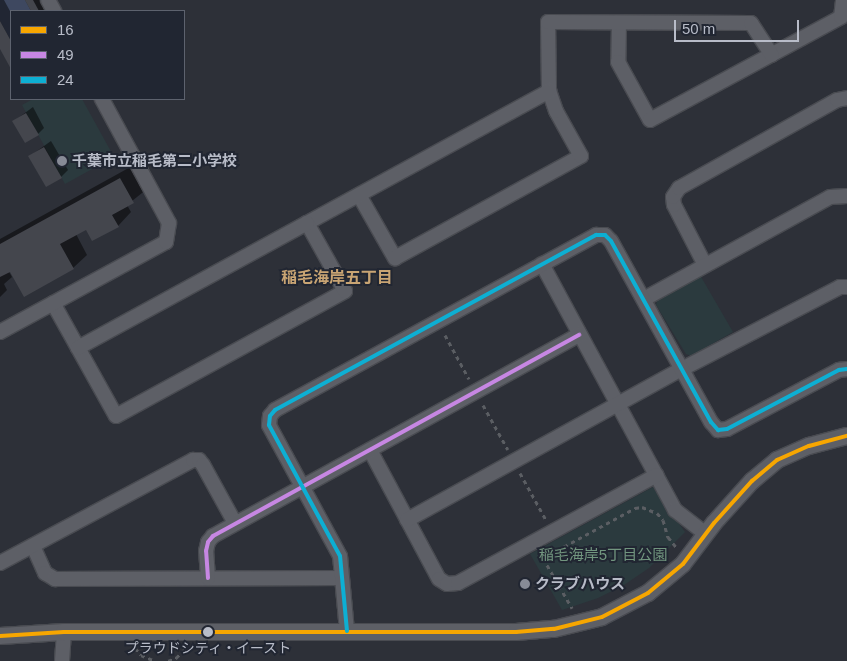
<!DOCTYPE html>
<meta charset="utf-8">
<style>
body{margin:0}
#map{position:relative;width:847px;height:661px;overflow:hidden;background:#2d3038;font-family:Arial,"Noto Sans JP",sans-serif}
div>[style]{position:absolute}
.green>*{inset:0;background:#2b3a3e}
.water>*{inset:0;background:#3e4860}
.shadow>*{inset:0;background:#0007}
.building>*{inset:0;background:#44464d}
.path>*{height:3px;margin-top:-1.5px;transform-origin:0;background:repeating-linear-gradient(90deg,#5b5e63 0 4px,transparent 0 8px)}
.roads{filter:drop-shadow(1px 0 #494b51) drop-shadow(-1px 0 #494b51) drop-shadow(0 1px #494b51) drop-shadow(0 -1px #494b51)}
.minor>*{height:14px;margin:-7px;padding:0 7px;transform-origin:7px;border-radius:7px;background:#5d5f66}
.tertiary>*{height:16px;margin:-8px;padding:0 8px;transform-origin:8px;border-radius:8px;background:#5d5f66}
.bus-1>*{height:4px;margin:-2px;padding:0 2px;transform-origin:2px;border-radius:2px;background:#f7a600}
.bus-2>*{height:4px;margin:-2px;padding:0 2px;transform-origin:2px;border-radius:2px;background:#c787e3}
.bus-3>*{height:4px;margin:-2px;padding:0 2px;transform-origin:2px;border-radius:2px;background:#0dafd3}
.dots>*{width:14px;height:14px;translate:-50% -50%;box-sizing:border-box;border:2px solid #212632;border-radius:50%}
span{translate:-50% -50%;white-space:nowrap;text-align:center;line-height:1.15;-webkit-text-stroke:4px #212632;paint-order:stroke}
.bus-label{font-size:14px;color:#b8bcc8}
.poi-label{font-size:15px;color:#b8bcc8;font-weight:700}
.left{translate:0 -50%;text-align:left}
.park-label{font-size:15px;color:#72967f}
.neighbourhood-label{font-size:16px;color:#c8a473;font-weight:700}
.legend{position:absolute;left:10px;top:10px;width:175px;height:90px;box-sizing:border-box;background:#212632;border:1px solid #5d626e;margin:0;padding:6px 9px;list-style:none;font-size:15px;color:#b8bcc8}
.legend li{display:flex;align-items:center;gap:10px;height:25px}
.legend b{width:25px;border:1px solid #5d626e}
.scale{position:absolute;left:674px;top:20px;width:125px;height:22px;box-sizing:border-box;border:2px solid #b8bcc8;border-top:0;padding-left:6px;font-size:15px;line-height:18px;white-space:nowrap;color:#b8bcc8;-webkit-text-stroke:4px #212632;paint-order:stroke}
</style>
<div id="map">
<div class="green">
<i style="clip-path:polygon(33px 99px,82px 99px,114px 157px,65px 184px,22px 105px)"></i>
<i style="clip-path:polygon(700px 275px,733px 332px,691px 356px,686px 354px,656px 305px,658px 298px)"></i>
<i style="clip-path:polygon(653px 487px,685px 532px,649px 568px,624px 585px,598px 598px,562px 610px,530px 554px)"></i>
</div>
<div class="water">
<i style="clip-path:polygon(0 0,25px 0,31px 11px,11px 11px,11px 41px,0 21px)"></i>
</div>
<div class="shadow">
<i style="clip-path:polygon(0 0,4px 0,11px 13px,11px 66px,0 46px)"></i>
<i style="clip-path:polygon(27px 0,48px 0,54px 11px,33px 11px)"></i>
<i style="clip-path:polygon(33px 107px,44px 128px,38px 134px,14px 121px)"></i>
<i style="clip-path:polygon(51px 141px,68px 170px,61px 177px,30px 156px)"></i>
<i style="clip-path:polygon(134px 165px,147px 189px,127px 205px,131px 212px,118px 226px,87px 228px,76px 234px,87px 255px,73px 268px,8px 270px,12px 277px,4px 284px,7px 290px,0 297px,0 239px)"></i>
</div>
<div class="building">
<i style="clip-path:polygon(25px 0,33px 0,39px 11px,31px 11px)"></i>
<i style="clip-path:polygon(0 21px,11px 41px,11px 69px,0 49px)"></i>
<i style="clip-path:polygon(26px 113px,39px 135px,25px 143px,12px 121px)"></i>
<i style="clip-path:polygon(44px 147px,62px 178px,46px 187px,28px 156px)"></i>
<i style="clip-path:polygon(120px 178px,134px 203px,112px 215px,119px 227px,92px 241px,86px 230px,60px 244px,74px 269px,24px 297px,10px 272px,0 277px,0 244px)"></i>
</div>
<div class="path">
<i style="left:445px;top:335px;width:50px;rotate:61.4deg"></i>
<i style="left:483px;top:405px;width:51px;rotate:60.9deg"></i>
<i style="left:520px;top:473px;width:54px;rotate:61deg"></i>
<i style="left:543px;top:558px;width:105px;rotate:-28.5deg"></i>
<i style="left:635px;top:508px;width:7px;rotate:-8deg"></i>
<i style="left:642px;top:507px;width:16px;rotate:22deg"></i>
<i style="left:657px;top:513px;width:9px;rotate:49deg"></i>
<i style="left:663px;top:520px;width:18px;rotate:74deg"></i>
<i style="left:668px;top:537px;width:13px;rotate:51deg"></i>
<i style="left:543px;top:558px;width:58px;rotate:59.9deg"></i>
<i style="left:135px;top:648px;width:9px;rotate:49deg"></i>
<i style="left:141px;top:655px;width:15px;rotate:23deg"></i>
<i style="left:168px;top:661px;width:9px;rotate:-21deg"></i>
<i style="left:176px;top:658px;width:14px;rotate:-45deg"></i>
</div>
<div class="roads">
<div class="minor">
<i style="left:48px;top:0;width:13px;rotate:61deg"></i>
<i style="left:619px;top:23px;width:39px;rotate:91deg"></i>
<i style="left:618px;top:62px;width:66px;rotate:61.1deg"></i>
<i style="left:650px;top:120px;width:217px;rotate:-28.3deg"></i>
<i style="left:841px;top:17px;width:17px;rotate:-83deg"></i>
<i style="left:359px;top:195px;width:73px;rotate:60.3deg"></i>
<i style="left:395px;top:258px;width:212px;rotate:-28.7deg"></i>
<i style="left:581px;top:156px;width:51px;rotate:-119.1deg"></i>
<i style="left:556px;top:111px;width:21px;rotate:-109deg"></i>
<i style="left:549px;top:91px;width:69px;rotate:-90.8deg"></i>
<i style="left:548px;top:22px;width:203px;rotate:0.3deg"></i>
<i style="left:751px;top:23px;width:38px;rotate:57deg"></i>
<i style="left:307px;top:223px;width:276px;rotate:-28.6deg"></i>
<i style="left:542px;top:264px;width:280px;rotate:61.6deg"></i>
<i style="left:675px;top:510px;width:39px;rotate:38deg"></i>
<i style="left:705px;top:265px;width:68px;rotate:-117.3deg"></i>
<i style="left:674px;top:205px;width:8px;rotate:-97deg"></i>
<i style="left:673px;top:197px;width:11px;rotate:-56deg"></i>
<i style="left:679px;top:188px;width:181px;rotate:-29.1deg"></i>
<i style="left:837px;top:100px;width:10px;rotate:-11deg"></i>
<i style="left:644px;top:299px;width:212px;rotate:-28.7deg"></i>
<i style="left:830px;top:197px;width:17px;rotate:-3deg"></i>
<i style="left:53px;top:303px;width:129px;rotate:60.9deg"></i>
<i style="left:116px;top:416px;width:261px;rotate:-28.6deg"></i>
<i style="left:345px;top:291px;width:78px;rotate:-119.2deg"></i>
<i style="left:307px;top:223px;width:261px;rotate:151.4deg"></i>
<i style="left:0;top:332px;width:189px;rotate:-28.5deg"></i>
<i style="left:166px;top:242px;width:19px;rotate:-81deg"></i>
<i style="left:169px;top:223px;width:141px;rotate:-118.4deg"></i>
<i style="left:370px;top:450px;width:146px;rotate:61.9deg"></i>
<i style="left:439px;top:579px;width:9px;rotate:32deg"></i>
<i style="left:447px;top:584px;width:11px;rotate:-5deg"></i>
<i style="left:458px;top:583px;width:226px;rotate:-28.5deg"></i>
<i style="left:407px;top:520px;width:314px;rotate:-28.8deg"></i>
<i style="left:682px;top:369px;width:178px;rotate:-27.4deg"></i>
<i style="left:840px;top:287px;width:7px"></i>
<i style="left:33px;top:546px;width:30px;rotate:66deg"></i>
<i style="left:45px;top:573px;width:12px;rotate:31deg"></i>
<i style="left:55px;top:579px;width:286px;rotate:-0.2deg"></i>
<i style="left:0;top:563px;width:219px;rotate:-28.1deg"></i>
<i style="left:193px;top:460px;width:6px"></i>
<i style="left:199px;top:460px;width:6px;rotate:51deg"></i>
<i style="left:203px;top:465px;width:66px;rotate:61.1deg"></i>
<i style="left:208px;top:578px;width:27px;rotate:-94deg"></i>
<i style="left:206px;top:551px;width:9px;rotate:-77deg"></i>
<i style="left:208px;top:542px;width:8px;rotate:-50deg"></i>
<i style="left:213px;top:536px;width:418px;rotate:-28.8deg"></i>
<i style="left:347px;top:631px;width:75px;rotate:-95.3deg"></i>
<i style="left:340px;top:556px;width:149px;rotate:-118.5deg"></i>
<i style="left:269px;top:425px;width:9px;rotate:-84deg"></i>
<i style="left:270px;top:416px;width:8px;rotate:-50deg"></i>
<i style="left:275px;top:410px;width:366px;rotate:-28.6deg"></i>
<i style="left:596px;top:235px;width:9px"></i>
<i style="left:605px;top:235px;width:8px;rotate:45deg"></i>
<i style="left:611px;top:241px;width:207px;rotate:61.1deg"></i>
<i style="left:711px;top:422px;width:11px;rotate:49deg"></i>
<i style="left:718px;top:430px;width:9px;rotate:-6deg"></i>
<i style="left:727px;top:429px;width:127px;rotate:-27.8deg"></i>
<i style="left:839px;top:370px;width:8px;rotate:-7deg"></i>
<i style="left:62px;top:661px;width:29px;rotate:-86deg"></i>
</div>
<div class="tertiary">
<i style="left:0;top:636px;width:64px;rotate:-3.6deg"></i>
<i style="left:64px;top:632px;width:452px"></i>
<i style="left:516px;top:632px;width:38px;rotate:-5deg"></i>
<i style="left:554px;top:629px;width:49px;rotate:-14deg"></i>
<i style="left:602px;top:617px;width:52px;rotate:-27.6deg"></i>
<i style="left:648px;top:593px;width:45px;rotate:-39.6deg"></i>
<i style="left:683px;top:564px;width:51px;rotate:-52.9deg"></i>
<i style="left:714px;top:523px;width:57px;rotate:-47.9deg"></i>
<i style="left:752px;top:481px;width:33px;rotate:-40deg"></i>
<i style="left:777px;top:460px;width:35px;rotate:-24deg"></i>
<i style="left:809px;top:446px;width:39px;rotate:-15deg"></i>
</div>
</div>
<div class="bus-1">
<i style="left:0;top:636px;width:64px;rotate:-3.6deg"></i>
<i style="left:64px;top:632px;width:452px"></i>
<i style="left:516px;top:632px;width:38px;rotate:-5deg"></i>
<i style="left:554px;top:629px;width:49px;rotate:-14deg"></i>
<i style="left:602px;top:617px;width:52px;rotate:-27.6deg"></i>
<i style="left:648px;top:593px;width:45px;rotate:-39.6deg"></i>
<i style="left:683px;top:564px;width:51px;rotate:-52.9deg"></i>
<i style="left:714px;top:523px;width:57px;rotate:-47.9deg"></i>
<i style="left:752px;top:481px;width:33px;rotate:-40deg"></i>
<i style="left:777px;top:460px;width:35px;rotate:-24deg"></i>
<i style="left:809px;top:446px;width:39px;rotate:-15deg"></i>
</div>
<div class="bus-2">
<i style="left:208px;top:578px;width:27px;rotate:-94deg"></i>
<i style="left:206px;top:551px;width:9px;rotate:-77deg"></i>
<i style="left:208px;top:542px;width:8px;rotate:-50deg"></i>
<i style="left:213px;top:536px;width:418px;rotate:-28.8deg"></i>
</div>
<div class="bus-3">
<i style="left:347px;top:631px;width:75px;rotate:-95.3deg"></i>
<i style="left:340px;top:556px;width:149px;rotate:-118.5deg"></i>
<i style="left:269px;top:425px;width:9px;rotate:-84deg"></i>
<i style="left:270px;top:416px;width:8px;rotate:-50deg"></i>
<i style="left:275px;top:410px;width:366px;rotate:-28.6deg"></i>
<i style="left:596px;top:235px;width:9px"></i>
<i style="left:605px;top:235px;width:8px;rotate:45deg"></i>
<i style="left:611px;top:241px;width:207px;rotate:61.1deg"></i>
<i style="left:711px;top:422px;width:11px;rotate:49deg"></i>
<i style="left:718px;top:430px;width:9px;rotate:-6deg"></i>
<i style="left:727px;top:429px;width:127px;rotate:-27.8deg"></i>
<i style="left:839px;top:370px;width:8px;rotate:-7deg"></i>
</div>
<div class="dots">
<i style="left:62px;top:161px;background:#878b96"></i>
<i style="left:525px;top:584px;background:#878b96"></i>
<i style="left:208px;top:632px;background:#b8bcc8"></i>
</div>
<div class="bus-label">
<span style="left:208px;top:648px">プラウドシティ・イースト</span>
</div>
<div class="poi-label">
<span class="left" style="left:72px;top:161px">千葉市立稲毛第二小学校</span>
<span class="left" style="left:535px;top:584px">クラブハウス</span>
</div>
<div class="park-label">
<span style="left:603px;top:555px">稲毛海岸5丁目公園</span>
</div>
<div class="neighbourhood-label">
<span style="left:337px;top:278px">稲毛海岸五丁目</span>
</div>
<ul class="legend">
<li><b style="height:6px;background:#f7a600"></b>16</li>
<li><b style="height:6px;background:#c787e3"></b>49</li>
<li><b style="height:6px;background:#0dafd3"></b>24</li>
</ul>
<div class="scale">50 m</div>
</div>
